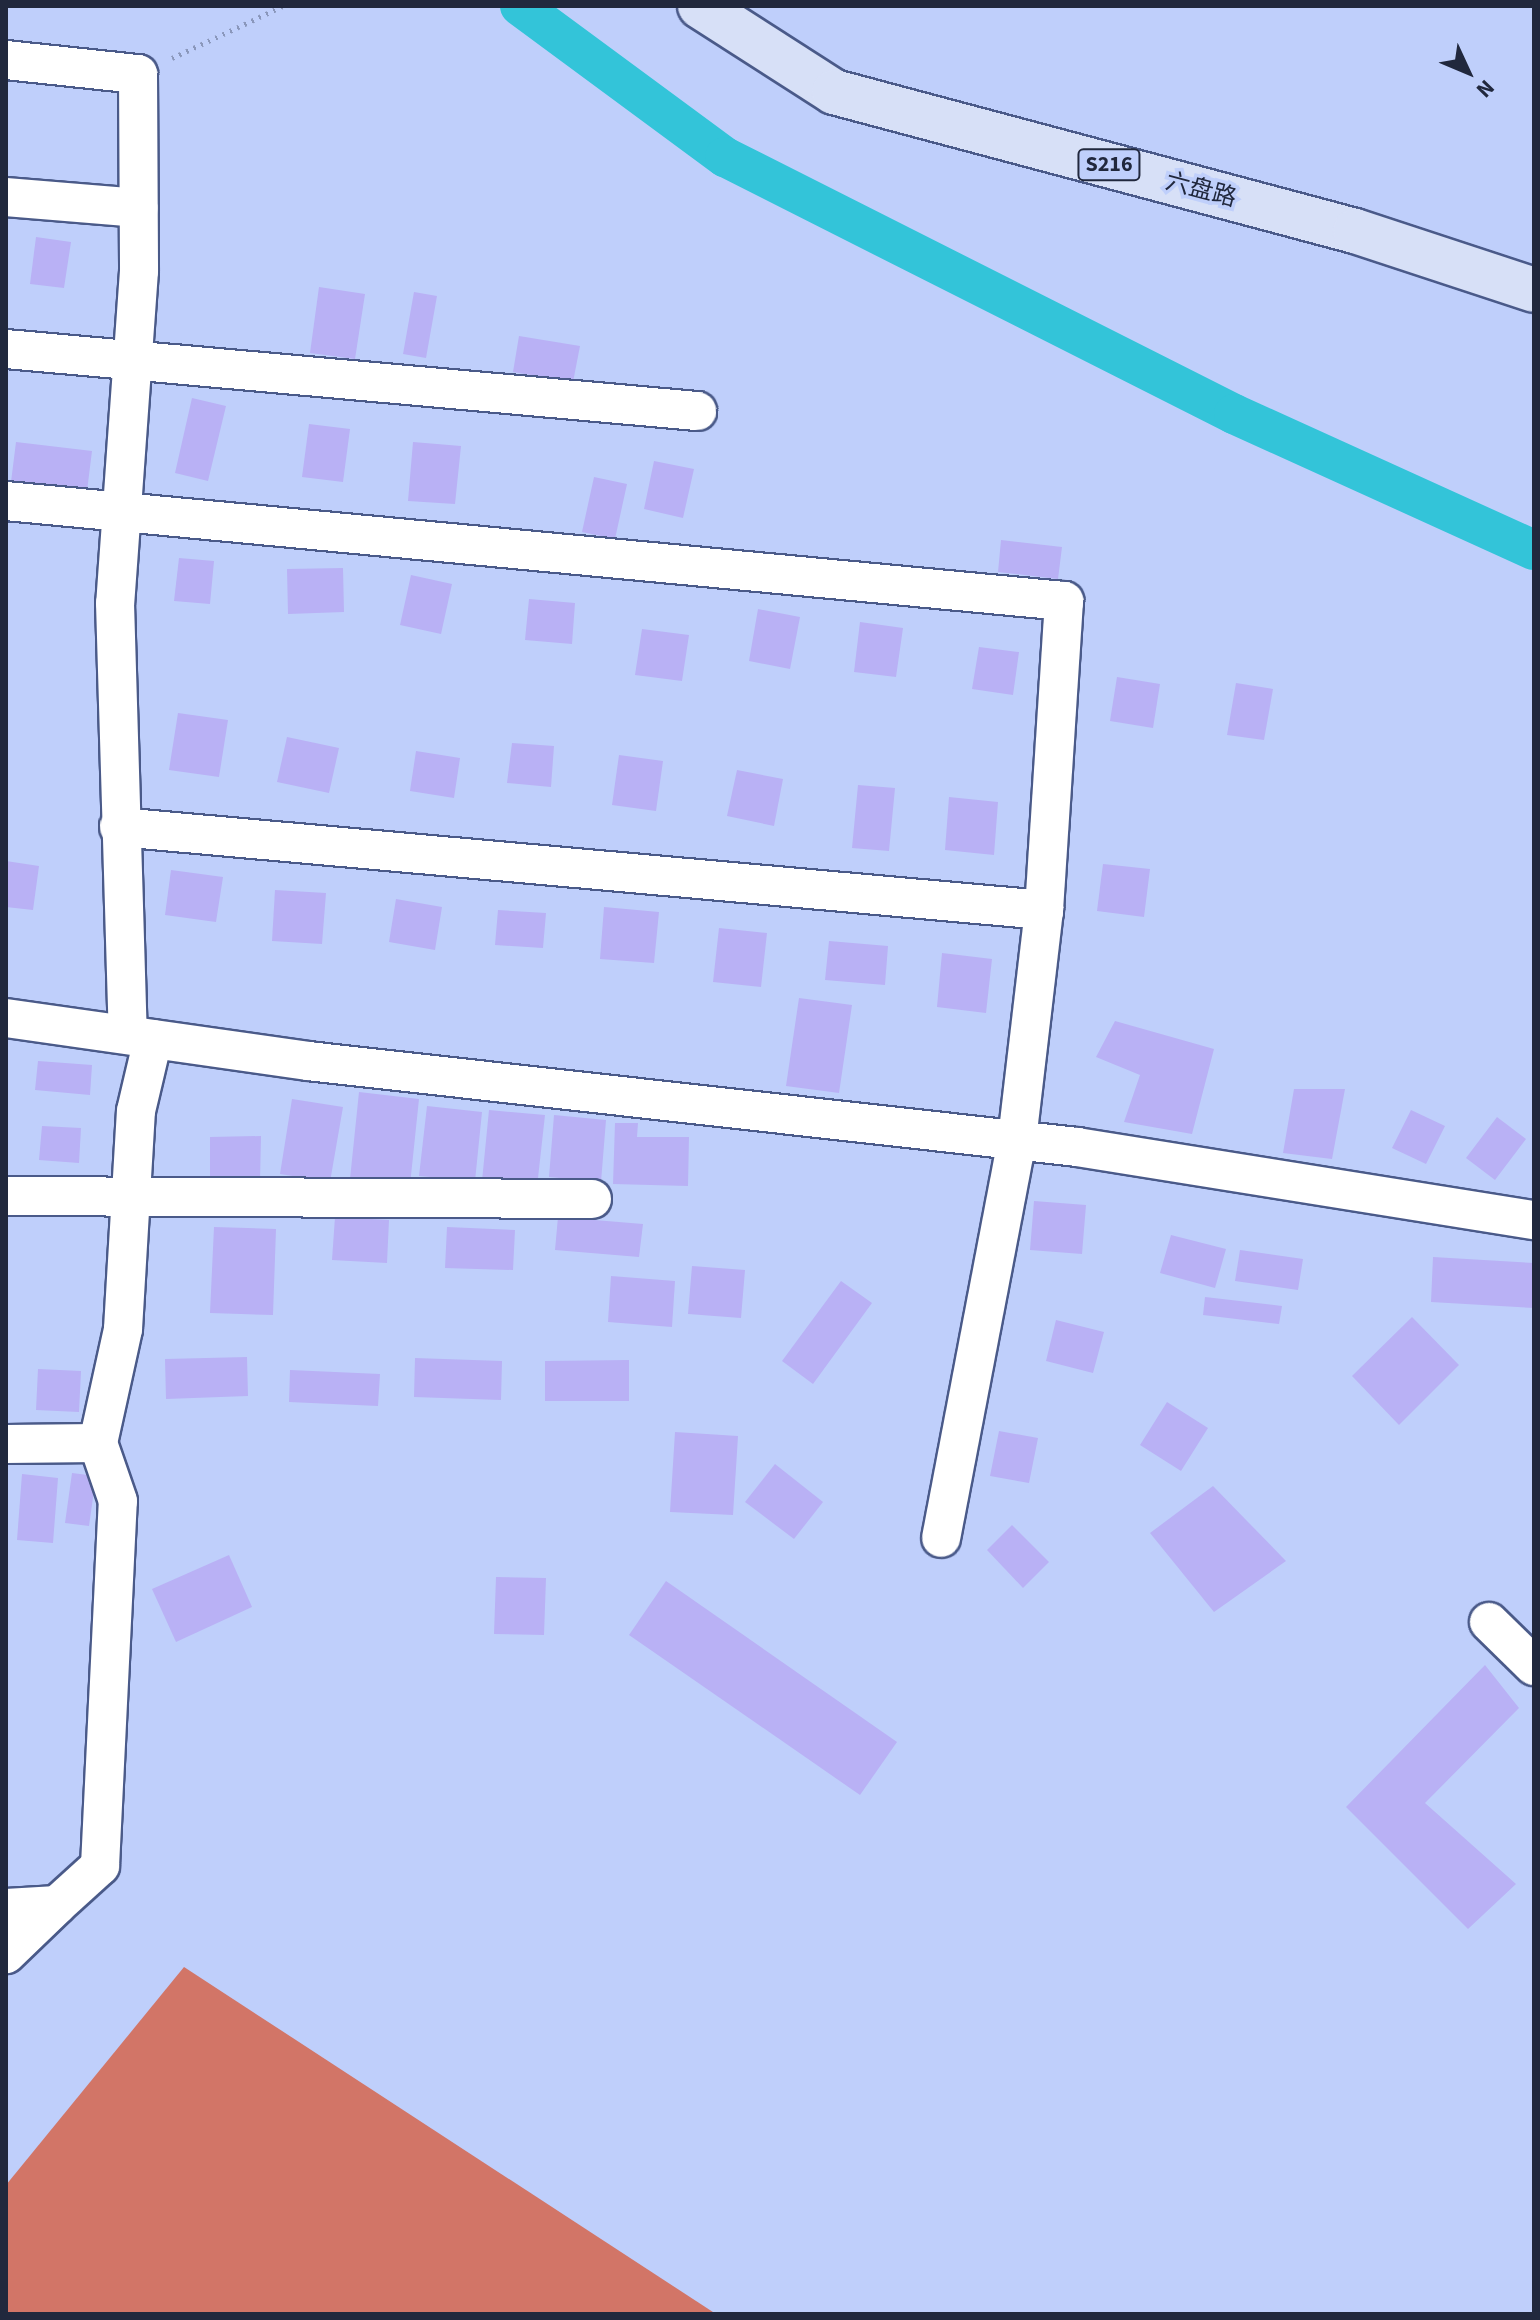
<!DOCTYPE html>
<meta charset="utf-8">
<style>
body{margin:0}
#map{position:relative;width:1540px;height:2320px;overflow:hidden;background:#bfcffb;font-family:"Source Sans 3","Noto Sans SC",sans-serif}
div>[style]{position:absolute}
.forest>*{inset:0;background:#d27567}
.canal>*{height:40px;margin:-20px;padding:0 20px;transform-origin:20px;border-radius:20px;background:#33c4d9}
.building>*{inset:0;background:#b9b1f5}
.path>*{height:5px;margin-top:-2.5px;transform-origin:0;background:repeating-linear-gradient(90deg,#8a97bb 0 2px,transparent 0 8px)}
.roads{filter:drop-shadow(2px 0 #4a5a89) drop-shadow(-2px 0 #4a5a89) drop-shadow(0 2px #4a5a89) drop-shadow(0 -2px #4a5a89)}
.minor>*{height:38px;margin:-19px;padding:0 19px;transform-origin:19px;border-radius:19px;background:#fff}
.major>*{height:44px;margin:-22px;padding:0 22px;transform-origin:22px;border-radius:22px;background:#d7e0f7}
span{translate:-50% -50%;white-space:nowrap;text-align:center;line-height:1.15;-webkit-text-stroke:7px #bfcffb;paint-order:stroke}
.shield-label span{padding:2px 6px;background:#bfcffb;border:2px solid;border-radius:6px;-webkit-text-stroke-width:0}
.shield-label{font-size:22px;color:#21283d;font-weight:700}
.street-label{font-size:24px;color:#21283d}
.frame{position:absolute;inset:0;border:8px solid #21283d;pointer-events:none}
.north{position:absolute;left:1428px;top:32px;width:80px;height:80px;-webkit-text-stroke:6px #bfcffb;paint-order:stroke;rotate:134deg;font-size:22px;font-weight:700;line-height:32px;text-align:center;color:#21283d}
.north::after{content:'';display:block;margin:auto;width:28px;height:36px;background:#21283d;clip-path:polygon(50% 0,100% 100%,50% 72%,0 100%)}
</style>
<div id="map">
<div class="forest">
<i style="clip-path:polygon(184px 1967px,716px 2314px,6px 2314px,6px 2185px)"></i>
</div>
<div class="canal">
<i style="left:520px;top:6px;width:255px;rotate:36.4deg"></i>
<i style="left:725px;top:157px;width:570px;rotate:26.79deg"></i>
<i style="left:1234px;top:414px;width:329px;rotate:24.4deg"></i>
</div>
<div class="building">
<i style="clip-path:polygon(36px 237px,71px 242px,64px 288px,30px 284px)"></i>
<i style="clip-path:polygon(319px 287px,365px 294px,355px 359px,310px 353px)"></i>
<i style="clip-path:polygon(414px 292px,437px 296px,426px 358px,403px 354px)"></i>
<i style="clip-path:polygon(519px 336px,580px 346px,573px 382px,513px 372px)"></i>
<i style="clip-path:polygon(192px 398px,226px 406px,208px 481px,175px 473px)"></i>
<i style="clip-path:polygon(309px 424px,350px 429px,343px 482px,302px 477px)"></i>
<i style="clip-path:polygon(16px 442px,92px 451px,87px 491px,11px 482px)"></i>
<i style="clip-path:polygon(413px 442px,461px 446px,455px 504px,408px 501px)"></i>
<i style="clip-path:polygon(654px 461px,694px 469px,683px 518px,644px 509px)"></i>
<i style="clip-path:polygon(594px 477px,627px 484px,615px 539px,582px 532px)"></i>
<i style="clip-path:polygon(1001px 540px,1062px 547px,1058px 579px,998px 572px)"></i>
<i style="clip-path:polygon(179px 558px,214px 561px,210px 604px,174px 601px)"></i>
<i style="clip-path:polygon(343px 568px,344px 612px,288px 614px,287px 569px)"></i>
<i style="clip-path:polygon(411px 575px,452px 584px,441px 634px,400px 625px)"></i>
<i style="clip-path:polygon(529px 599px,575px 603px,572px 644px,525px 640px)"></i>
<i style="clip-path:polygon(758px 609px,800px 617px,790px 669px,749px 661px)"></i>
<i style="clip-path:polygon(860px 622px,903px 628px,896px 677px,854px 672px)"></i>
<i style="clip-path:polygon(642px 629px,689px 635px,682px 681px,635px 675px)"></i>
<i style="clip-path:polygon(979px 647px,1019px 652px,1013px 695px,972px 689px)"></i>
<i style="clip-path:polygon(1117px 677px,1160px 684px,1153px 728px,1110px 721px)"></i>
<i style="clip-path:polygon(1236px 683px,1273px 689px,1264px 740px,1227px 735px)"></i>
<i style="clip-path:polygon(178px 713px,228px 720px,219px 777px,169px 770px)"></i>
<i style="clip-path:polygon(287px 737px,339px 748px,329px 793px,277px 782px)"></i>
<i style="clip-path:polygon(512px 743px,554px 746px,551px 787px,507px 783px)"></i>
<i style="clip-path:polygon(416px 751px,460px 758px,454px 798px,410px 791px)"></i>
<i style="clip-path:polygon(619px 755px,663px 761px,656px 811px,612px 805px)"></i>
<i style="clip-path:polygon(737px 770px,783px 779px,774px 826px,727px 816px)"></i>
<i style="clip-path:polygon(858px 785px,895px 788px,889px 851px,852px 848px)"></i>
<i style="clip-path:polygon(949px 797px,998px 802px,994px 855px,945px 850px)"></i>
<i style="clip-path:polygon(6px 861px,39px 866px,33px 910px,6px 907px)"></i>
<i style="clip-path:polygon(1103px 864px,1150px 869px,1144px 917px,1097px 911px)"></i>
<i style="clip-path:polygon(171px 870px,223px 877px,216px 922px,165px 915px)"></i>
<i style="clip-path:polygon(275px 890px,326px 893px,322px 944px,272px 941px)"></i>
<i style="clip-path:polygon(396px 899px,442px 907px,435px 950px,389px 942px)"></i>
<i style="clip-path:polygon(604px 907px,659px 912px,654px 963px,600px 959px)"></i>
<i style="clip-path:polygon(498px 910px,546px 913px,543px 948px,495px 945px)"></i>
<i style="clip-path:polygon(719px 928px,767px 933px,761px 987px,713px 982px)"></i>
<i style="clip-path:polygon(829px 941px,888px 946px,885px 985px,825px 980px)"></i>
<i style="clip-path:polygon(942px 953px,992px 959px,986px 1013px,937px 1007px)"></i>
<i style="clip-path:polygon(799px 998px,852px 1005px,839px 1093px,786px 1086px)"></i>
<i style="clip-path:polygon(1115px 1021px,1214px 1049px,1192px 1134px,1124px 1122px,1140px 1075px,1096px 1057px)"></i>
<i style="clip-path:polygon(38px 1061px,92px 1065px,90px 1095px,35px 1090px)"></i>
<i style="clip-path:polygon(1294px 1089px,1345px 1089px,1332px 1159px,1283px 1153px)"></i>
<i style="clip-path:polygon(359px 1092px,419px 1099px,410px 1185px,350px 1179px)"></i>
<i style="clip-path:polygon(292px 1099px,343px 1107px,330px 1182px,280px 1174px)"></i>
<i style="clip-path:polygon(427px 1106px,482px 1112px,475px 1181px,419px 1176px)"></i>
<i style="clip-path:polygon(489px 1110px,545px 1115px,537px 1187px,482px 1181px)"></i>
<i style="clip-path:polygon(1411px 1110px,1445px 1126px,1426px 1164px,1392px 1148px)"></i>
<i style="clip-path:polygon(554px 1115px,606px 1120px,601px 1182px,549px 1177px)"></i>
<i style="clip-path:polygon(1497px 1117px,1526px 1139px,1495px 1180px,1466px 1158px)"></i>
<i style="clip-path:polygon(615px 1123px,638px 1123px,637px 1137px,689px 1137px,688px 1186px,613px 1184px)"></i>
<i style="clip-path:polygon(42px 1126px,81px 1128px,79px 1163px,39px 1160px)"></i>
<i style="clip-path:polygon(261px 1136px,260px 1181px,210px 1181px,210px 1137px)"></i>
<i style="clip-path:polygon(1034px 1201px,1086px 1205px,1082px 1254px,1030px 1250px)"></i>
<i style="clip-path:polygon(335px 1217px,389px 1220px,387px 1263px,332px 1260px)"></i>
<i style="clip-path:polygon(558px 1217px,643px 1224px,639px 1257px,555px 1250px)"></i>
<i style="clip-path:polygon(214px 1227px,276px 1229px,273px 1315px,210px 1313px)"></i>
<i style="clip-path:polygon(447px 1227px,515px 1230px,513px 1270px,445px 1268px)"></i>
<i style="clip-path:polygon(1171px 1235px,1226px 1249px,1215px 1288px,1160px 1273px)"></i>
<i style="clip-path:polygon(1240px 1250px,1303px 1259px,1298px 1290px,1235px 1281px)"></i>
<i style="clip-path:polygon(1433px 1257px,1534px 1263px,1534px 1308px,1431px 1302px)"></i>
<i style="clip-path:polygon(692px 1266px,745px 1270px,741px 1318px,688px 1314px)"></i>
<i style="clip-path:polygon(611px 1276px,675px 1281px,672px 1327px,608px 1322px)"></i>
<i style="clip-path:polygon(841px 1281px,872px 1303px,813px 1384px,782px 1361px)"></i>
<i style="clip-path:polygon(1205px 1297px,1282px 1306px,1279px 1324px,1203px 1315px)"></i>
<i style="clip-path:polygon(1412px 1317px,1459px 1365px,1399px 1425px,1352px 1376px)"></i>
<i style="clip-path:polygon(1056px 1320px,1104px 1332px,1093px 1373px,1046px 1361px)"></i>
<i style="clip-path:polygon(247px 1357px,248px 1396px,166px 1399px,165px 1359px)"></i>
<i style="clip-path:polygon(415px 1358px,502px 1361px,501px 1400px,414px 1397px)"></i>
<i style="clip-path:polygon(629px 1360px,629px 1401px,545px 1401px,545px 1361px)"></i>
<i style="clip-path:polygon(38px 1369px,81px 1371px,79px 1412px,36px 1410px)"></i>
<i style="clip-path:polygon(290px 1370px,380px 1374px,378px 1406px,289px 1402px)"></i>
<i style="clip-path:polygon(1167px 1402px,1208px 1428px,1181px 1471px,1140px 1445px)"></i>
<i style="clip-path:polygon(999px 1431px,1038px 1438px,1029px 1483px,990px 1476px)"></i>
<i style="clip-path:polygon(675px 1432px,738px 1436px,733px 1515px,670px 1512px)"></i>
<i style="clip-path:polygon(775px 1464px,823px 1502px,794px 1539px,745px 1502px)"></i>
<i style="clip-path:polygon(72px 1473px,96px 1476px,89px 1526px,65px 1523px)"></i>
<i style="clip-path:polygon(22px 1474px,58px 1478px,53px 1543px,17px 1540px)"></i>
<i style="clip-path:polygon(1213px 1486px,1286px 1561px,1214px 1612px,1150px 1533px)"></i>
<i style="clip-path:polygon(1012px 1525px,1049px 1562px,1023px 1588px,987px 1550px)"></i>
<i style="clip-path:polygon(229px 1555px,252px 1607px,176px 1642px,152px 1589px)"></i>
<i style="clip-path:polygon(496px 1577px,546px 1578px,544px 1635px,494px 1634px)"></i>
<i style="clip-path:polygon(666px 1581px,897px 1742px,860px 1795px,629px 1635px)"></i>
<i style="clip-path:polygon(1485px 1665px,1519px 1708px,1425px 1803px,1516px 1884px,1468px 1929px,1346px 1807px)"></i>
</div>
<div class="path">
<i style="left:172px;top:58px;width:123px;rotate:-25.1deg"></i>
</div>
<div class="roads">
<div class="minor">
<i style="left:6px;top:60px;width:133px;rotate:6.1deg"></i>
<i style="left:138px;top:74px;width:197px;rotate:89.7deg"></i>
<i style="left:139px;top:271px;width:333px;rotate:94.1deg"></i>
<i style="left:115px;top:603px;width:432px;rotate:88.3deg"></i>
<i style="left:6px;top:197px;width:133px;rotate:4.7deg"></i>
<i style="left:6px;top:349px;width:694px;rotate:5.13deg"></i>
<i style="left:6px;top:501px;width:1063px;rotate:5.4deg"></i>
<i style="left:1064px;top:601px;width:310px;rotate:93.7deg"></i>
<i style="left:119px;top:827px;width:929px;rotate:5.13deg"></i>
<i style="left:1044px;top:910px;width:232px;rotate:96.7deg"></i>
<i style="left:1017px;top:1140px;width:405px;rotate:100.8deg"></i>
<i style="left:6px;top:1018px;width:305px;rotate:8.1deg"></i>
<i style="left:308px;top:1061px;width:774px;rotate:6.38deg"></i>
<i style="left:1077px;top:1147px;width:463px;rotate:9.1deg"></i>
<i style="left:6px;top:1196px;width:586px;rotate:0.29deg"></i>
<i style="left:6px;top:1444px;width:92px;rotate:-0.6deg"></i>
<i style="left:98px;top:1443px;width:117px;rotate:-77.6deg"></i>
<i style="left:123px;top:1329px;width:218px;rotate:-86.6deg"></i>
<i style="left:136px;top:1111px;width:74px;rotate:-76.7deg"></i>
<i style="left:1489px;top:1622px;width:63px;rotate:44.4deg"></i>
<i style="left:57px;top:1905px;width:58px;rotate:-42.2deg"></i>
<i style="left:100px;top:1866px;width:365px;rotate:-87.2deg"></i>
<i style="left:118px;top:1501px;width:61px;rotate:-109deg"></i>
<i style="left:6px;top:1908px;width:51px;rotate:-3.4deg"></i>
<i style="left:57px;top:1905px;width:71px;rotate:136.1deg"></i>
</div>
<div class="major">
<i style="left:700px;top:6px;width:159px;rotate:32.7deg"></i>
<i style="left:834px;top:92px;width:539px;rotate:14.94deg"></i>
<i style="left:1355px;top:231px;width:188px;rotate:18.2deg"></i>
</div>
</div>
<div class="shield-label">
<span style="left:1109px;top:165px">S216</span>
</div>
<div class="street-label">
<span style="left:1201px;top:190px;rotate:15deg">六盘路</span>
</div>
<div class="frame"></div>
<div class="north">N</div>
</div>
